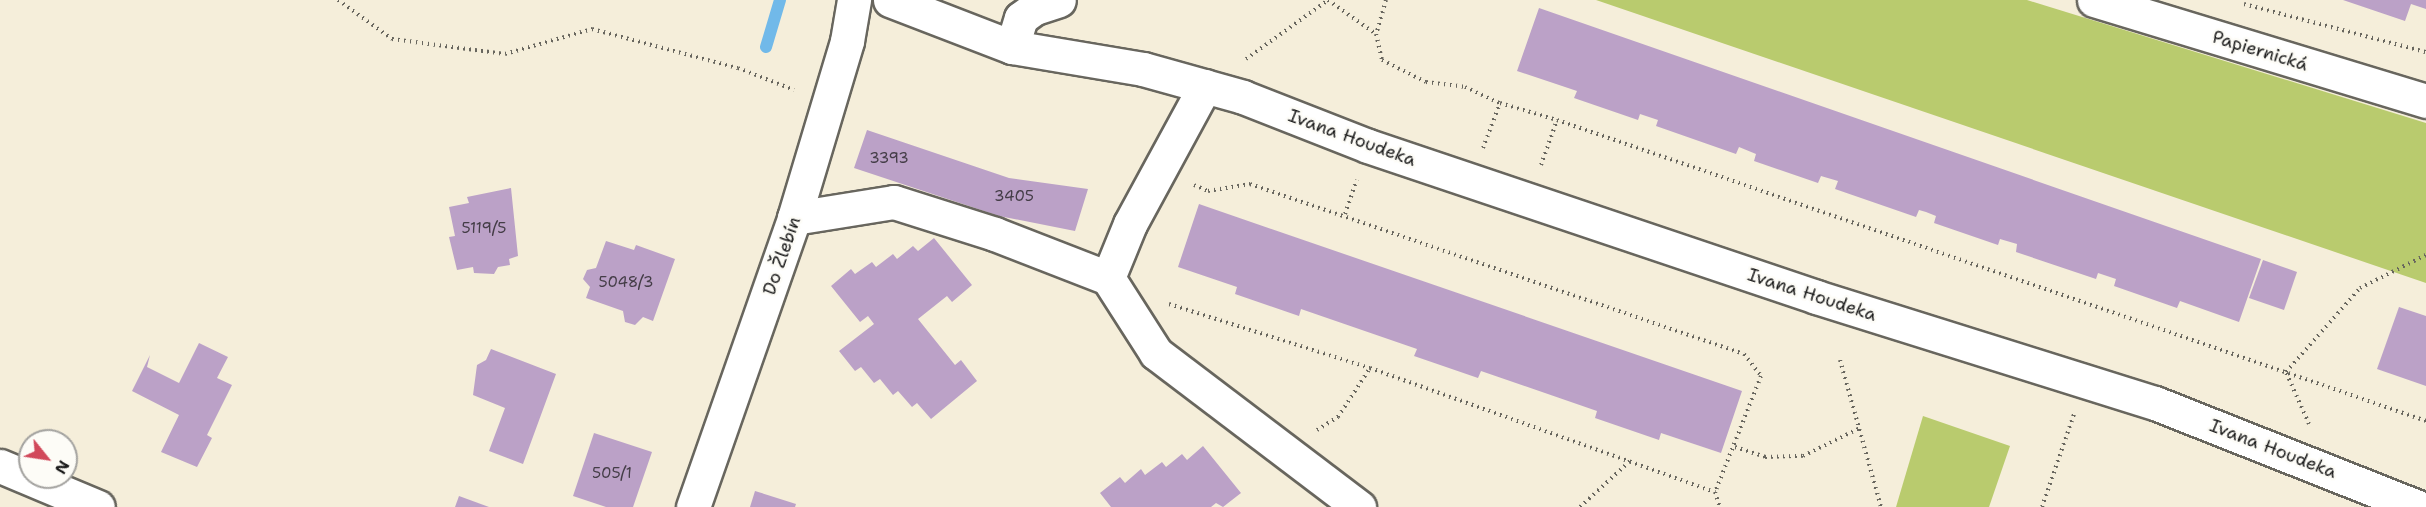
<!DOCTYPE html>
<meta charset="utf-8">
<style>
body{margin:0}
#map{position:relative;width:2426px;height:507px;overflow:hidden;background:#f5eeda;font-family:"Shantell Sans",sans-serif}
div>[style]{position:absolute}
.green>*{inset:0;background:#b9cb6e}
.stream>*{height:12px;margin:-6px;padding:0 6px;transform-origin:6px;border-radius:6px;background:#71b9e9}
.building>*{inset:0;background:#bba1c7}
.path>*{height:4px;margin-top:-2px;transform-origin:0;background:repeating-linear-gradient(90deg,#68665e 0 1.5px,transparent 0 6px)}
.roads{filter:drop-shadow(2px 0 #68665e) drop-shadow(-2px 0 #68665e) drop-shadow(0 2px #68665e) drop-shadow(0 -2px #68665e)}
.minor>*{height:33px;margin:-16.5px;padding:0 16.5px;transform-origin:16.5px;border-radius:16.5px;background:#fff}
span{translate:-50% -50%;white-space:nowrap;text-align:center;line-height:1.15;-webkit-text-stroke:5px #fdfcf7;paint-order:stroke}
.number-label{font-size:15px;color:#443d47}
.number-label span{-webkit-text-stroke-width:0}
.street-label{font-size:18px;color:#1c1c1c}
.north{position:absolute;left:18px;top:429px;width:60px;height:60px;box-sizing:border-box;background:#fdfcf7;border:2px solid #a3a29f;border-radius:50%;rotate:120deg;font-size:16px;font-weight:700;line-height:24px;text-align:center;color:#1c1c1c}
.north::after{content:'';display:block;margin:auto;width:21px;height:27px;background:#d1495b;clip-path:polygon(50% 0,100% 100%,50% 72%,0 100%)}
</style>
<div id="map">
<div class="green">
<i style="clip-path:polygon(1596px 0,2027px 0,2426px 123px,2426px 283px)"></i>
<i style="clip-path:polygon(1923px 416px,2010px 446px,1989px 507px,1896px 507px)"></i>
</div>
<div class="stream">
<i style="left:766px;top:47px;width:49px;rotate:-73.4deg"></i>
</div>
<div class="building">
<i style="clip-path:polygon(2343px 0,2426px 0,2426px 9px,2411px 4px,2405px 21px)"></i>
<i style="clip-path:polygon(1539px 8px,2261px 259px,2239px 322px,2180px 301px,2177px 308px,2114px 286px,2116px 279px,2098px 273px,2096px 279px,2016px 252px,2017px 244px,2000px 239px,1998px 245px,1934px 223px,1936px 216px,1926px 212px,1919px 210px,1916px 217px,1835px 189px,1838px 181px,1821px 176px,1818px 183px,1754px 161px,1756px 154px,1739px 147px,1736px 154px,1656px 126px,1658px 120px,1640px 114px,1638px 120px,1574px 98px,1577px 91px,1517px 71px)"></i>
<i style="clip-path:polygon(867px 130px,1009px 178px,1088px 189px,1075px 231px,999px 216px,854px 168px)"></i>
<i style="clip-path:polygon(511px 188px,518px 256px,509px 259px,510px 265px,498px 267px,494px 274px,474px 273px,473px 267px,457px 270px,449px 237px,455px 236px,449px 207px,469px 203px,467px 197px)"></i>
<i style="clip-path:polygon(1199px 204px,1742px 391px,1721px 453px,1661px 433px,1659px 440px,1595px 418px,1597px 411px,1481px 371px,1478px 378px,1414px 356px,1417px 349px,1301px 309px,1299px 316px,1235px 294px,1237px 287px,1178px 267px)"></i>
<i style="clip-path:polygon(934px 238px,972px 285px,952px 302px,947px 296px,918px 319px,955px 365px,961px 360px,977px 381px,931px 419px,917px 403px,912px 407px,898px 391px,893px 395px,880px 379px,874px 383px,861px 367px,855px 371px,839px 351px,874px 324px,868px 316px,860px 322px,831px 286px,851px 269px,855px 274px,872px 262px,876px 267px,893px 254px,897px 259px,913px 246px,918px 251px)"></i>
<i style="clip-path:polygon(606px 241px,634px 250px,636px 245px,675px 259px,653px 321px,643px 317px,635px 325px,625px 322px,623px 311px,586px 298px,590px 287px,583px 279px,587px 270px,596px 268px)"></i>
<i style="clip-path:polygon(2263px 260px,2297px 272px,2284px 310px,2249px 298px)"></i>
<i style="clip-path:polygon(2399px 307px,2426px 316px,2426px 386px,2377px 369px)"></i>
<i style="clip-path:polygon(199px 343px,228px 357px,217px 378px,232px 385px,207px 435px,212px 438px,197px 467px,161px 452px,179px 415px,132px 391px,150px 355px,147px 367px,179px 383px)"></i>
<i style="clip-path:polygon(491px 349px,556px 374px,523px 464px,489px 451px,505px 408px,473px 395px,477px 365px,486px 360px)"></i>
<i style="clip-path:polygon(594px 433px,652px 452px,633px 507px,606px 507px,573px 496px)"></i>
<i style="clip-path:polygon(1203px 446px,1241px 493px,1223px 507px,1216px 503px,1211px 507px,1111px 507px,1100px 493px,1120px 477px,1125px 483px,1141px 469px,1145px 475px,1162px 462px,1166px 467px,1182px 454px,1187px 460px)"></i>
<i style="clip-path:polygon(755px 491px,796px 504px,795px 507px,750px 507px)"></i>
<i style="clip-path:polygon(459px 496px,489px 507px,455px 507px)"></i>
</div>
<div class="path">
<i style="left:338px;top:0;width:67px;rotate:35.8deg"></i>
<i style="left:392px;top:39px;width:114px;rotate:7.6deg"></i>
<i style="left:505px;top:54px;width:91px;rotate:-16deg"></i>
<i style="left:592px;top:29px;width:151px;rotate:15deg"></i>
<i style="left:738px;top:68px;width:60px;rotate:21.4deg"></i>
<i style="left:1328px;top:0;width:59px;rotate:35.3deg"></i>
<i style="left:1386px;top:0;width:35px;rotate:106deg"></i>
<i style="left:1376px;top:34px;width:27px;rotate:77deg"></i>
<i style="left:1382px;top:60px;width:49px;rotate:26.6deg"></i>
<i style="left:1426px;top:82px;width:39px;rotate:7deg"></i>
<i style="left:1465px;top:87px;width:38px;rotate:25deg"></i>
<i style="left:2244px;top:4px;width:188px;rotate:14.8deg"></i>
<i style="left:1246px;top:59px;width:101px;rotate:-35.7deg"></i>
<i style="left:1483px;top:148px;width:48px;rotate:-69.3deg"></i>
<i style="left:1500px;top:103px;width:59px;rotate:16.6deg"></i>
<i style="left:1541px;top:165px;width:48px;rotate:-70.4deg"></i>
<i style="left:1557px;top:120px;width:920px;rotate:19.1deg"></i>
<i style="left:1194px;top:185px;width:15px;rotate:23deg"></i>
<i style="left:1208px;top:191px;width:43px;rotate:-9.5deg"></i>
<i style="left:1250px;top:184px;width:522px;rotate:18.99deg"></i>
<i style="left:1744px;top:354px;width:28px;rotate:52deg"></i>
<i style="left:1761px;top:376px;width:125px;rotate:111.6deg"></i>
<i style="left:1345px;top:214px;width:36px;rotate:-71deg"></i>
<i style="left:1169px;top:304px;width:211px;rotate:17.7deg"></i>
<i style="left:1370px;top:368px;width:367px;rotate:19.8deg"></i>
<i style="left:1840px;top:360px;width:153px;rotate:74.4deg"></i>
<i style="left:2309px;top:424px;width:57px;rotate:-113.9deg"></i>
<i style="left:2286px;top:372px;width:112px;rotate:-48.6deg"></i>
<i style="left:2360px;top:288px;width:74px;rotate:-26.6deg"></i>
<i style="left:1317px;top:430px;width:25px;rotate:-32deg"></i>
<i style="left:1338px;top:417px;width:59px;rotate:-56.9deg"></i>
<i style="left:1735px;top:447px;width:32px;rotate:18deg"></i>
<i style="left:1765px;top:457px;width:38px;rotate:-2deg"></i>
<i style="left:1803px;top:456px;width:64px;rotate:-26.2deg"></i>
<i style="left:1715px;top:492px;width:16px;rotate:72deg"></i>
<i style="left:1580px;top:507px;width:68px;rotate:-42.6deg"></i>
<i style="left:2042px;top:507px;width:98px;rotate:-71deg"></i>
</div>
<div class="roads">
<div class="minor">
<i style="left:890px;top:0;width:131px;rotate:21.1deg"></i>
<i style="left:1012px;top:47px;width:133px;rotate:9.5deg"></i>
<i style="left:1143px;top:69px;width:104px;rotate:15.6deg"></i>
<i style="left:1243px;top:97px;width:134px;rotate:21.4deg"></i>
<i style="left:1368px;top:146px;width:473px;rotate:18.6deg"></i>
<i style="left:1816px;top:297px;width:355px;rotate:17.4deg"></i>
<i style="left:2155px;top:403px;width:283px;rotate:21.6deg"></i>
<i style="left:2094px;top:0;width:347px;rotate:16.9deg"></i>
<i style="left:1012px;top:47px;width:30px;rotate:-73deg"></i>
<i style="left:1021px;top:18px;width:17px;rotate:-36deg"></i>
<i style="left:1035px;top:8px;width:25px;rotate:-18deg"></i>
<i style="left:1205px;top:86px;width:157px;rotate:118.5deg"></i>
<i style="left:1130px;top:224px;width:58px;rotate:112.2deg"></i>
<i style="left:1108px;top:278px;width:89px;rotate:57.4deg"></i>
<i style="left:1156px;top:353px;width:255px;rotate:37.2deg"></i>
<i style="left:794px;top:218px;width:101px;rotate:-9.1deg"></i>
<i style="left:894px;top:202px;width:106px;rotate:17.6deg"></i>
<i style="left:995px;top:234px;width:121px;rotate:21.3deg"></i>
<i style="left:0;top:466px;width:106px;rotate:22.7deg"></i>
<i style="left:693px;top:507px;width:306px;rotate:-70.7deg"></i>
<i style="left:794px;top:218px;width:185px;rotate:-73.3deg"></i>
<i style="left:847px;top:41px;width:42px;rotate:-80.3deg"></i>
</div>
</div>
<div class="number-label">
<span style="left:889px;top:159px">3393</span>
<span style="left:1014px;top:197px">3405</span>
<span style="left:484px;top:229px">5119/5</span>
<span style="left:626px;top:283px">5048/3</span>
<span style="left:612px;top:474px">505/1</span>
</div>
<div class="street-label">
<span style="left:2260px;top:51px;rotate:17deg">Papiernická</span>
<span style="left:1352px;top:138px;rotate:20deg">Ivana Houdeka</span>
<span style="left:782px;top:256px;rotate:-71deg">Do Žlebín</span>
<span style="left:1812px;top:295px;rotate:18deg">Ivana Houdeka</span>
<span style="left:2273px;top:449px;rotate:21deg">Ivana Houdeka</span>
</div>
<div class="north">N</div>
</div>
